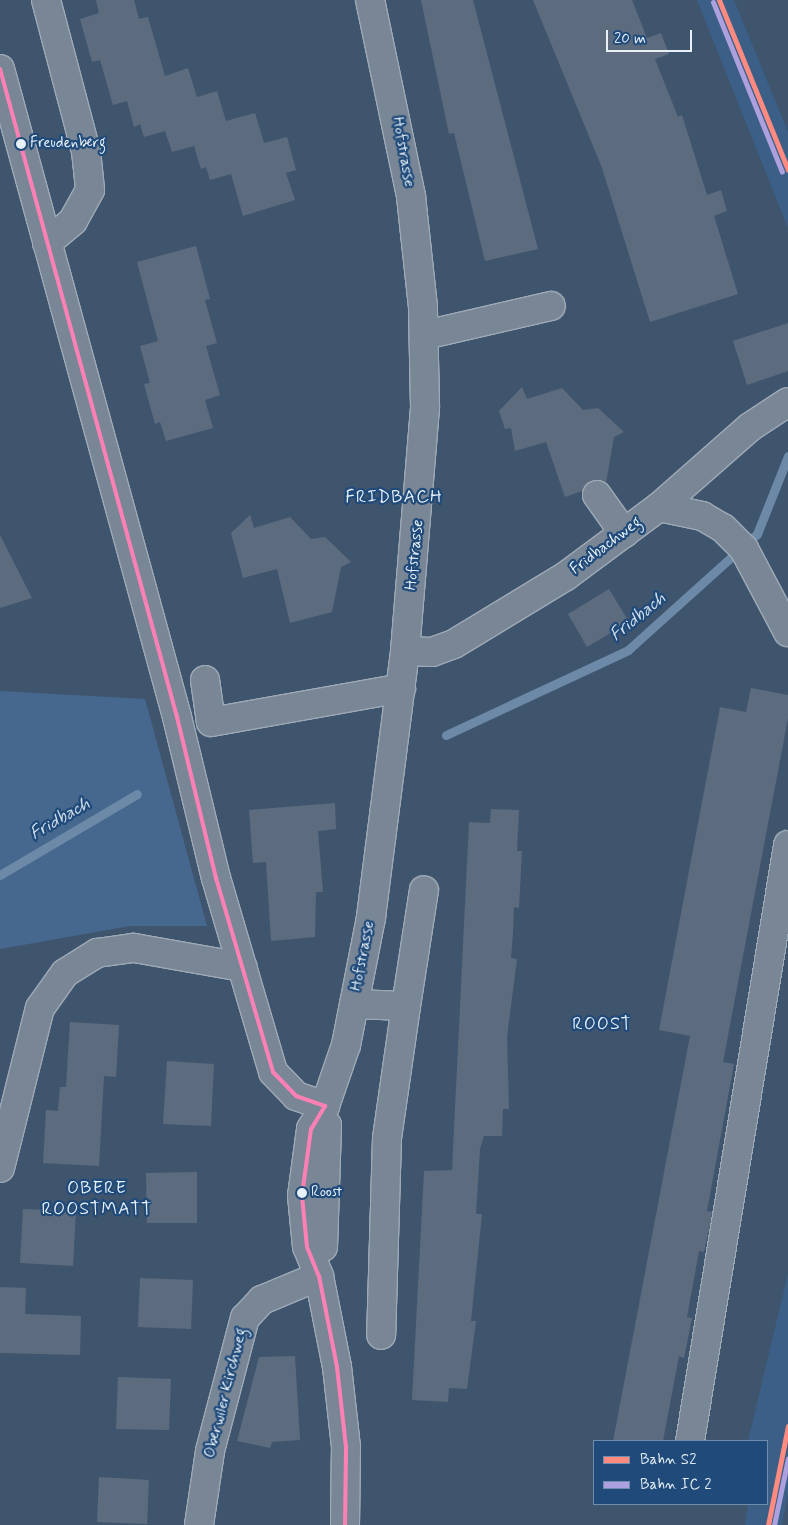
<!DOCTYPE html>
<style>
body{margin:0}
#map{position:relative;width:788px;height:1525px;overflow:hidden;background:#3f556e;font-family:Mynerve,sans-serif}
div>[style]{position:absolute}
.built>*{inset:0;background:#3b5f87}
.green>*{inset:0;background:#46688e}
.stream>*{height:9px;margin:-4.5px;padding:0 4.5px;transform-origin:4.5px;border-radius:4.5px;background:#6c89a7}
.building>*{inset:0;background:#5c6c7e}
.roads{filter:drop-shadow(1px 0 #9faab7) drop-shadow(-1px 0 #9faab7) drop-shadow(0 1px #9faab7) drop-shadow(0 -1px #9faab7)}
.minor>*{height:28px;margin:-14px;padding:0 14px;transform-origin:14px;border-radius:14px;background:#798695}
.bus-1>*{height:4px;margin:-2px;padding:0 2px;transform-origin:2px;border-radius:2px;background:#ff80b4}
.rail-1>*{height:5px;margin:-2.5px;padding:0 2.5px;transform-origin:2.5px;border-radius:2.5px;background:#ff8a80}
.rail-2>*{height:5px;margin:-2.5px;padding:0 2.5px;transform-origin:2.5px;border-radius:2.5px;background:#ada0de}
.dots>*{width:14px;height:14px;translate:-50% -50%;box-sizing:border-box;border:2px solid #1f4a7a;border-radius:50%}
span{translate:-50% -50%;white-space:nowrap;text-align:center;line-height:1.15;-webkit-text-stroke:4.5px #1f4a7a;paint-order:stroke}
.bus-label{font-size:15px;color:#e8f1f8}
.left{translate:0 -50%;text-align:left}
.street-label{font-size:16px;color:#e8f1f8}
.neighbourhood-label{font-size:18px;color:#e8f1f8;letter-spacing:1px}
.water-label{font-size:18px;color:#d0dde9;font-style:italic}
.legend{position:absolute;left:593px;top:1440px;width:175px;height:65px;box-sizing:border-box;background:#1f4a7a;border:1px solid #6f8dac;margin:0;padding:6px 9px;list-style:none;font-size:15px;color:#e8f1f8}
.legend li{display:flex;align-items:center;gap:10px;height:25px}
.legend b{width:25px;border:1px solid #6f8dac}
.scale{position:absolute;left:606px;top:30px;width:86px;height:22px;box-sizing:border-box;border:2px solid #e8f1f8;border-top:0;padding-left:6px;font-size:15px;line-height:18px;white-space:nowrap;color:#e8f1f8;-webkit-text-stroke:4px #1f4a7a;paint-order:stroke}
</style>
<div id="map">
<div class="built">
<i style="clip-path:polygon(697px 0,734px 0,788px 132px,788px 228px)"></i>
<i style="clip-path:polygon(788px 1274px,788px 1493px,782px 1525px,745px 1525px,748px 1504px,767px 1504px,767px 1441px,748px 1441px)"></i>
</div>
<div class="green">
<i style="clip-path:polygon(0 691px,145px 699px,207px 926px,130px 926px,0 949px)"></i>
</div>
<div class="stream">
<i style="left:446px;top:735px;width:201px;rotate:-25deg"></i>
<i style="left:628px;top:650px;width:173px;rotate:-42deg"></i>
<i style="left:757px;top:534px;width:84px;rotate:-68.3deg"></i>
<i style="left:0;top:875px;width:159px;rotate:-30.6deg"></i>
</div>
<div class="building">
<i style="clip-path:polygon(96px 0,134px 0,139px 19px,148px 17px,165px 76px,188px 68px,197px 97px,217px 91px,226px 121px,255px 113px,264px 143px,287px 137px,296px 170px,286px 173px,295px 200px,243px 216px,231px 174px,210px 180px,206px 167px,201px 169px,194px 146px,172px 152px,165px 131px,144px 137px,140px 124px,134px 127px,127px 101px,113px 105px,100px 60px,92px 62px,80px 19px,99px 13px)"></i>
<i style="clip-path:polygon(421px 0,473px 0,538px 249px,485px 261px,454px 133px,449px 134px)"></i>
<i style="clip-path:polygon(533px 0,632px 0,647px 38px,661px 33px,669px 54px,655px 59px,678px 117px,682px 115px,707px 195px,721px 190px,727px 211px,714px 216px,738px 294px,650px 322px,602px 168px)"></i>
<i style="clip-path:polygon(196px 246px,210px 299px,205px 300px,217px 343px,206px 346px,220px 395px,205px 400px,213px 428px,166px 441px,160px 422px,155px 424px,144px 384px,150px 383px,140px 346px,158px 341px,137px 262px)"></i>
<i style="clip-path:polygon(788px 323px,788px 371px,747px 385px,733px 341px)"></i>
<i style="clip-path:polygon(522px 387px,527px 399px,562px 388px,583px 410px,598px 408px,624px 432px,614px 437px,606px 483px,595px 480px,582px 491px,565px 497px,546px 442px,515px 451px,511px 428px,505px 429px,499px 411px)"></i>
<i style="clip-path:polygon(250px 515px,254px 528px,290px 517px,311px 539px,325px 537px,351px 562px,341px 567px,332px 612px,290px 623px,277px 569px,243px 578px,231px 533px)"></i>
<i style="clip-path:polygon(0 535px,32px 598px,0 608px)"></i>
<i style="clip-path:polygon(609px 589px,629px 622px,587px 647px,568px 614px)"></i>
<i style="clip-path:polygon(751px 688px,788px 695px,788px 718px,723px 1062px,734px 1064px,707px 1211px,712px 1212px,711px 1220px,704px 1252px,699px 1251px,687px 1317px,692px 1318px,684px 1358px,679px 1356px,663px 1441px,613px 1441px,690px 1036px,659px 1030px,720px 707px,746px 712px)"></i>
<i style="clip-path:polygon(335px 803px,336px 829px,318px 831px,323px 892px,316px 892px,315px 937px,271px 941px,266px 862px,253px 863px,249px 810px)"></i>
<i style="clip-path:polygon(491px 809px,519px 810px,517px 851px,522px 851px,519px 908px,514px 907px,513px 932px,511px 958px,517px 959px,507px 1037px,509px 1109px,503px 1109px,502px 1136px,484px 1136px,480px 1149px,476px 1214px,482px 1214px,471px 1321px,476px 1321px,467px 1389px,449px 1388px,448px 1402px,412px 1400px,424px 1171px,452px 1170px,469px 822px,490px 823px)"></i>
<i style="clip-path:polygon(70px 1022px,119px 1025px,116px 1077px,104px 1076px,99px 1166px,43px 1163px,46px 1110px,58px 1111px,60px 1087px,66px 1087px)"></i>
<i style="clip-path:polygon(167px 1061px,214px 1064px,211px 1126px,163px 1124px)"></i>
<i style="clip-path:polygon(197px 1172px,197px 1223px,147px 1223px,146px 1173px)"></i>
<i style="clip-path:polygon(23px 1209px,76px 1211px,73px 1266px,20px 1263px)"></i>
<i style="clip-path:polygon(140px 1278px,193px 1280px,191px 1329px,138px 1327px)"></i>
<i style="clip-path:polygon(0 1287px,26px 1288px,25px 1314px,81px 1316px,80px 1355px,0 1353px)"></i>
<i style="clip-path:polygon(295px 1356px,300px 1440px,272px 1442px,270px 1448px,237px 1441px,259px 1357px)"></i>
<i style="clip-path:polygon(118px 1377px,171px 1379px,169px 1430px,116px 1429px)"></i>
<i style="clip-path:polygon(99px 1477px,149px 1480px,147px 1524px,97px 1522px)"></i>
</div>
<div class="roads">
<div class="minor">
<i style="left:46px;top:0;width:156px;rotate:75.2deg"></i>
<i style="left:86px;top:151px;width:39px;rotate:84deg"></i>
<i style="left:90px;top:190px;width:35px;rotate:119deg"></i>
<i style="left:73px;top:221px;width:34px;rotate:140deg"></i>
<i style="left:0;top:69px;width:672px;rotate:74.72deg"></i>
<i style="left:177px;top:717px;width:166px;rotate:76.4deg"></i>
<i style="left:216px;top:878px;width:202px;rotate:73.6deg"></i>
<i style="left:273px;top:1072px;width:33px;rotate:46deg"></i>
<i style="left:296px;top:1096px;width:31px;rotate:19deg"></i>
<i style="left:425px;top:335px;width:129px;rotate:-13deg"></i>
<i style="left:597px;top:495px;width:47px;rotate:54.6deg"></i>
<i style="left:659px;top:507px;width:44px;rotate:11.8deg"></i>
<i style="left:702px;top:516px;width:24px;rotate:30deg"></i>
<i style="left:723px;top:528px;width:30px;rotate:45deg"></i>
<i style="left:744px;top:549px;width:94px;rotate:62.1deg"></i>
<i style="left:405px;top:651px;width:27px;rotate:2deg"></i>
<i style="left:432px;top:652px;width:23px;rotate:-20deg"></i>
<i style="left:454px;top:644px;width:131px;rotate:-31.3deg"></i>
<i style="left:566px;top:576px;width:116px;rotate:-36.6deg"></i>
<i style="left:659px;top:507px;width:121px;rotate:-41.3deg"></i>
<i style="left:750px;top:427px;width:45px;rotate:-33.3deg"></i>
<i style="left:205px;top:680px;width:42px;rotate:81.9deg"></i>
<i style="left:211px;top:722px;width:193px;rotate:-10.1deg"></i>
<i style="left:354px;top:1004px;width:52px;rotate:2.2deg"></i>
<i style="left:406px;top:1006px;width:133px;rotate:98.2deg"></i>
<i style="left:387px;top:1138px;width:197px;rotate:91.7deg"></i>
<i style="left:406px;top:1006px;width:117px;rotate:-81.2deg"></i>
<i style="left:0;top:1168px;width:165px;rotate:-76deg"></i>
<i style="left:40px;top:1008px;width:43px;rotate:-54.5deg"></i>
<i style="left:65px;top:973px;width:38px;rotate:-32deg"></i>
<i style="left:97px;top:953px;width:37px;rotate:-8deg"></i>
<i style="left:134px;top:948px;width:110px;rotate:10deg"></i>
<i style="left:323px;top:1247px;width:122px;rotate:-88.1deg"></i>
<i style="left:690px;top:1441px;width:604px;rotate:-80.66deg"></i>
<i style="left:199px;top:1525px;width:75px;rotate:-81.5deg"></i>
<i style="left:210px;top:1451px;width:138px;rotate:-75.3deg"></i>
<i style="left:245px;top:1318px;width:25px;rotate:-47deg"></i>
<i style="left:262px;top:1300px;width:62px;rotate:-22.8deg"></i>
<i style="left:345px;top:1525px;width:78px;rotate:-89.3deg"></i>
<i style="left:346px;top:1447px;width:81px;rotate:-96.4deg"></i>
<i style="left:337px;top:1367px;width:93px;rotate:-101.2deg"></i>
<i style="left:319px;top:1276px;width:31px;rotate:-112deg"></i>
<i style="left:307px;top:1247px;width:51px;rotate:-95.6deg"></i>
<i style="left:302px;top:1196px;width:68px;rotate:-82.3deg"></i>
<i style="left:311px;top:1129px;width:27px;rotate:-59deg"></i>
<i style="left:325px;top:1106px;width:65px;rotate:-71deg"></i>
<i style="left:346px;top:1045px;width:130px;rotate:-78.9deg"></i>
<i style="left:371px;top:917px;width:268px;rotate:-82.7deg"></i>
<i style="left:405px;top:651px;width:246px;rotate:-85.3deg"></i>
<i style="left:425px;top:406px;width:99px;rotate:-91.2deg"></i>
<i style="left:423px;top:307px;width:112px;rotate:-96.2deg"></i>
<i style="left:411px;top:196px;width:200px;rotate:-101.8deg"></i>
</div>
</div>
<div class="bus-1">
<i style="left:0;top:69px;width:672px;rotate:74.72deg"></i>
<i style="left:177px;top:717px;width:166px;rotate:76.4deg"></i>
<i style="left:216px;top:878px;width:202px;rotate:73.6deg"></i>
<i style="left:273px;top:1072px;width:33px;rotate:46deg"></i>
<i style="left:296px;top:1096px;width:31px;rotate:19deg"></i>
<i style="left:325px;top:1106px;width:27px;rotate:121deg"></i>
<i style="left:311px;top:1129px;width:68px;rotate:97.7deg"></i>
<i style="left:302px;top:1196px;width:51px;rotate:84.4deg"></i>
<i style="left:307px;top:1247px;width:31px;rotate:68deg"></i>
<i style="left:319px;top:1276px;width:93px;rotate:78.8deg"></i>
<i style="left:337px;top:1367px;width:81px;rotate:83.6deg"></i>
<i style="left:346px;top:1447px;width:78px;rotate:90.7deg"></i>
</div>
<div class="rail-1">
<i style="left:719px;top:0;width:183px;rotate:67.9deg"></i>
<i style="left:768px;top:1525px;width:101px;rotate:-78.6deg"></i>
</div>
<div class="rail-2">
<i style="left:713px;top:2px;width:183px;rotate:67.9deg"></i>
<i style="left:774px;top:1525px;width:68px;rotate:-78.2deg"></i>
</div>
<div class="dots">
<i style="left:21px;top:144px;background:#e8f1f8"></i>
<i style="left:302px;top:1193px;background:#e8f1f8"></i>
</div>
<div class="bus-label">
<span class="left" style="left:30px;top:144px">Freudenberg</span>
<span class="left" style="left:311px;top:1193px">Roost</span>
</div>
<div class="street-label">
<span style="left:403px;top:152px;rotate:80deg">Hofstrasse</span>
<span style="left:606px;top:546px;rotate:-37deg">Fridbachweg</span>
<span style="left:415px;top:555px;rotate:-84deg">Hofstrasse</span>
<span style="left:363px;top:956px;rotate:-79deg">Hofstrasse</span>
<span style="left:226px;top:1393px;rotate:-76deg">Oberwiler Kirchweg</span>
</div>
<div class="neighbourhood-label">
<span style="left:394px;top:497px">FRIDBACH</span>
<span style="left:602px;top:1024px">ROOST</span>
<span style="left:97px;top:1199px">OBERE<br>ROOSTMATT</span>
</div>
<div class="water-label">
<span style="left:638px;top:617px;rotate:-39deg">Fridbach</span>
<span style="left:60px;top:819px;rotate:-30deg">Fridbach</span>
</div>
<ul class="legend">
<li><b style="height:6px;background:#ff8a80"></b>Bahn S2</li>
<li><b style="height:6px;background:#ada0de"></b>Bahn IC 2</li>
</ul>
<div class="scale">20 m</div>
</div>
